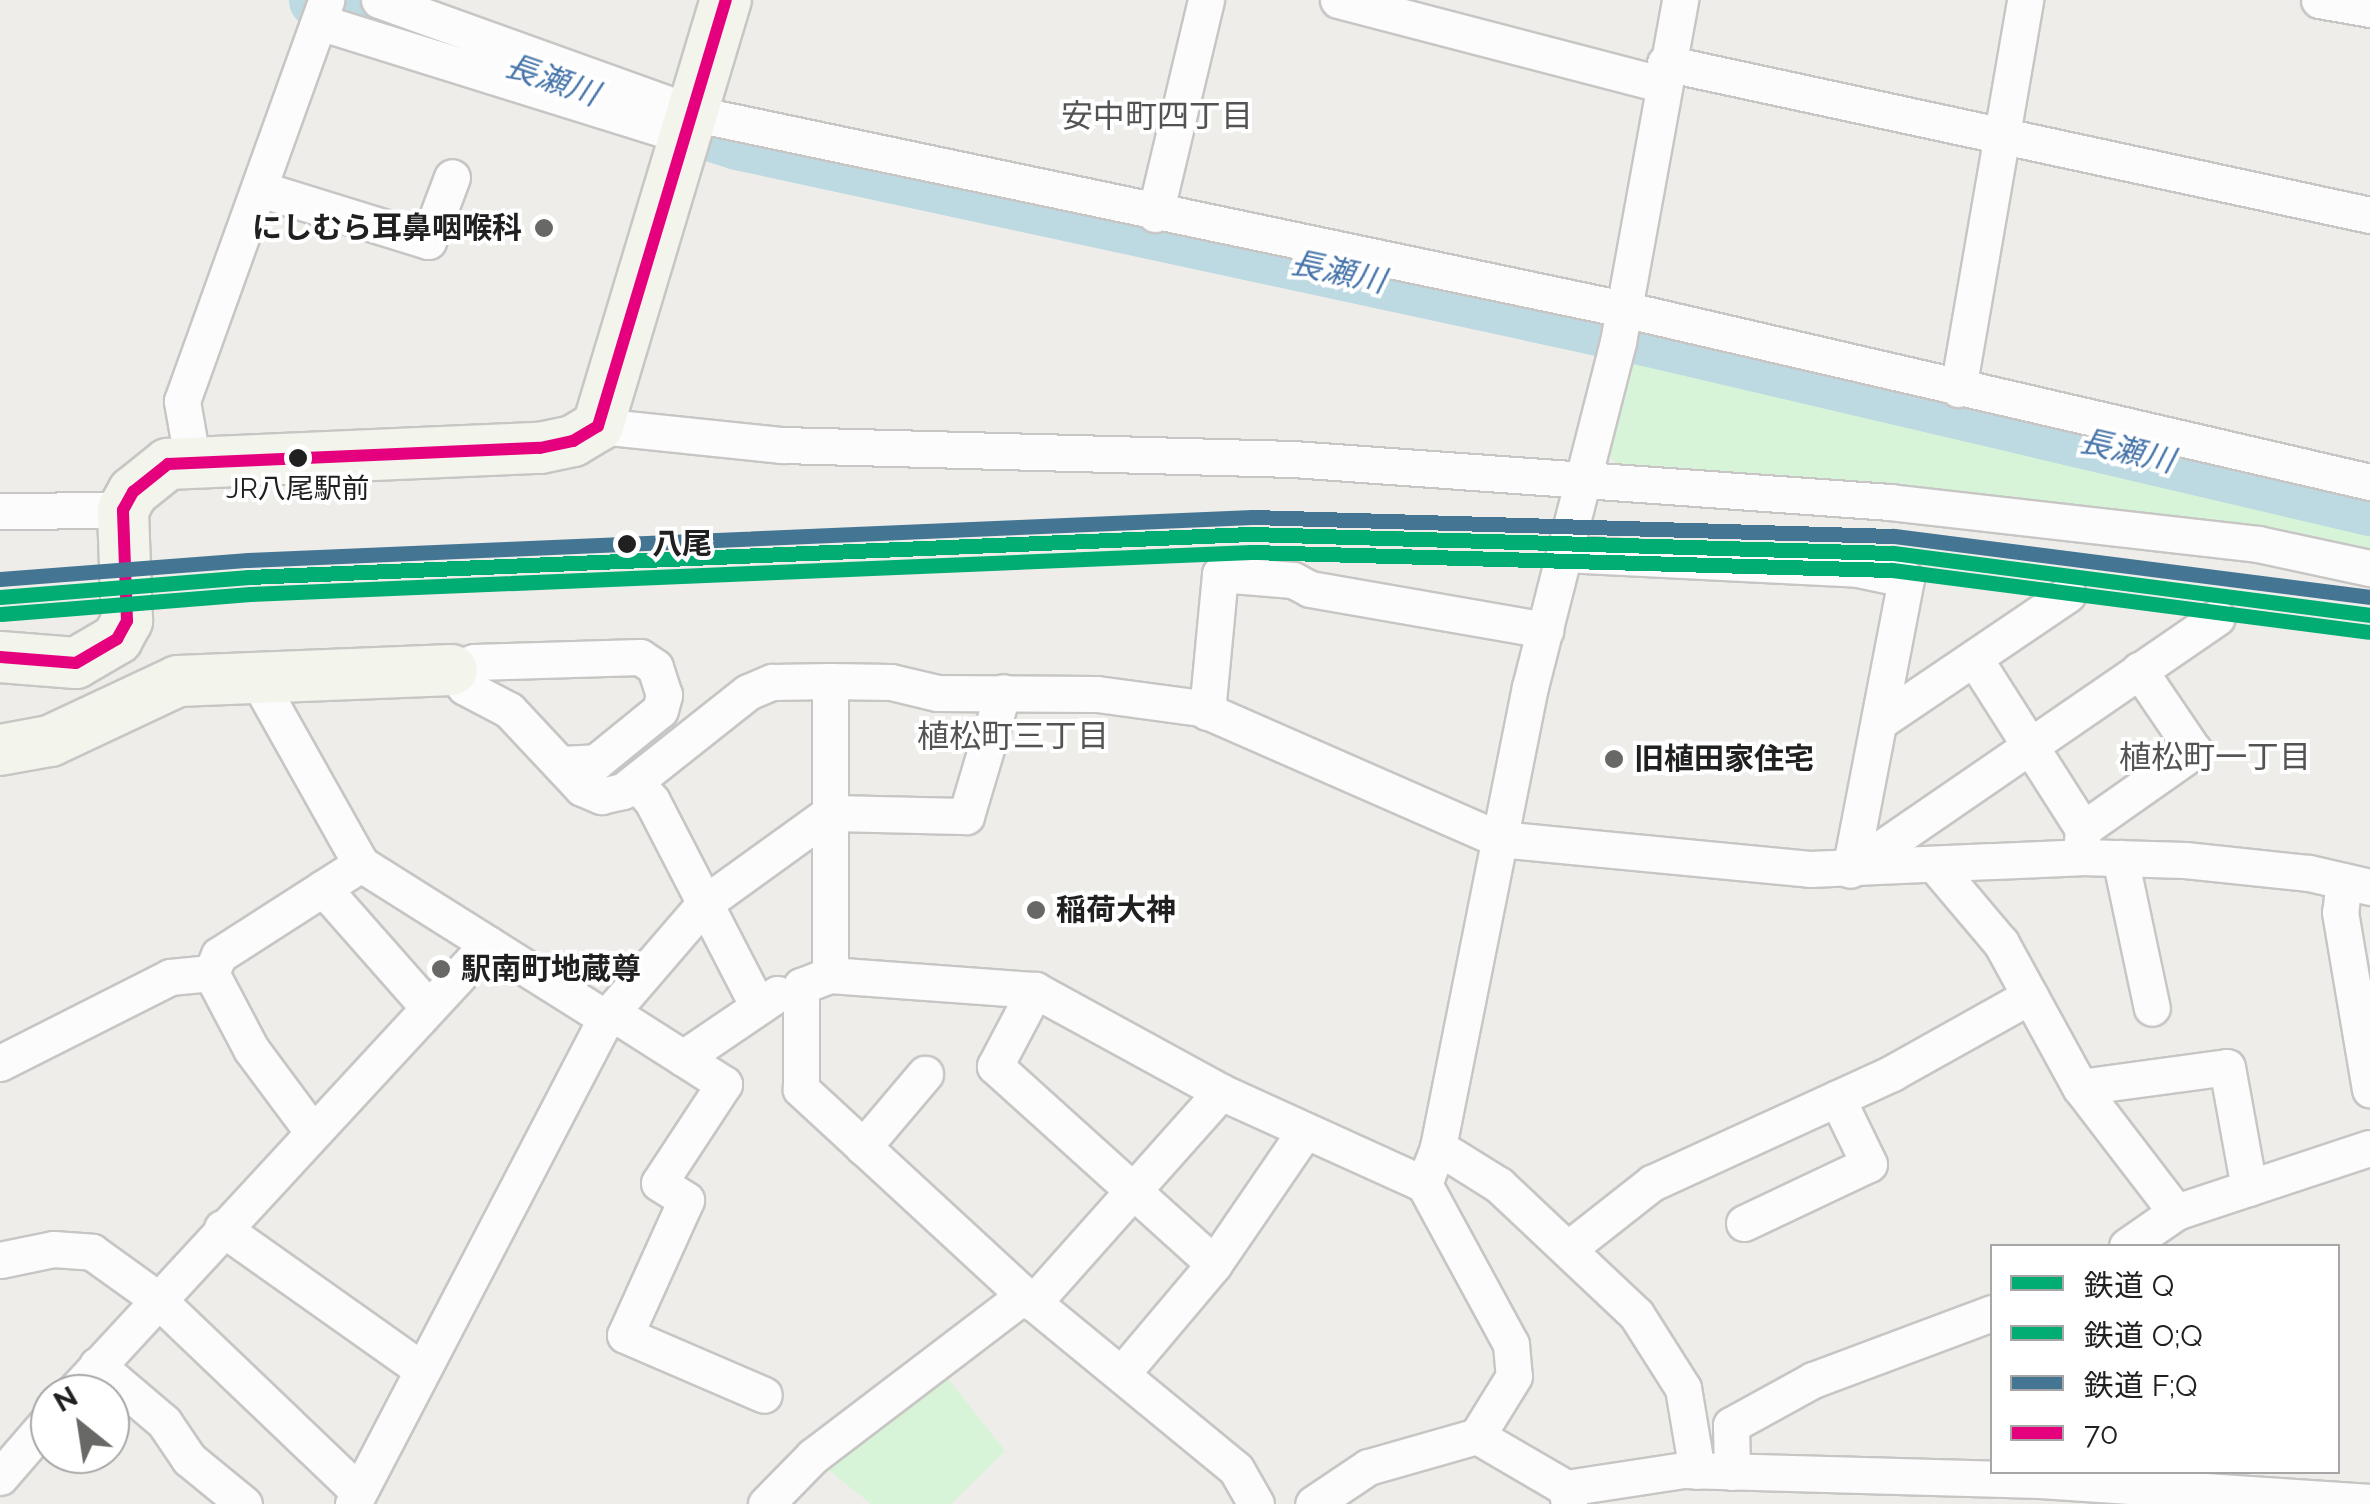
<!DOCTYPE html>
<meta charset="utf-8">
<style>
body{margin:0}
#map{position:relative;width:2370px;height:1504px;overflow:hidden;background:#efede9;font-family:Raleway,"Noto Sans JP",sans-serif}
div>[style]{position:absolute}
.park>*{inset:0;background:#d7f4d8}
.river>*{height:55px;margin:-27.5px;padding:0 27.5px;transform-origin:27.5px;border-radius:27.5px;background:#bdd9e2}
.roads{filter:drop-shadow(2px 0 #c7c6c5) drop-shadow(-2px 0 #c7c6c5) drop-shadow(0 2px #c7c6c5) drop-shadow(0 -2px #c7c6c5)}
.street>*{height:35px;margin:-17.5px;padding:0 17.5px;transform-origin:17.5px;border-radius:17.5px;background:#fdfcfc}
.secondary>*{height:50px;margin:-25px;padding:0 25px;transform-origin:25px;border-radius:25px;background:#f3f4ec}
.bus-1>*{height:12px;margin:-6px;padding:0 6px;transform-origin:6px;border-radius:6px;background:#e5007d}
.rail-1>*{height:15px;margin:-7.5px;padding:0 7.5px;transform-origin:7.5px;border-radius:7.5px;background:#02ad73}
.rail-2>*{height:15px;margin:-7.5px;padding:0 7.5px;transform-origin:7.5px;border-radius:7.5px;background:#02ad73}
.rail-3>*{height:15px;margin:-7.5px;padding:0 7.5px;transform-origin:7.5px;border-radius:7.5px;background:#447694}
.dots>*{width:28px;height:28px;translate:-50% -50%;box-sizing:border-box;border:5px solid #fff;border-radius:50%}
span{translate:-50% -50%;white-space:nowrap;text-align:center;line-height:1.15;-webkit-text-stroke:8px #fff;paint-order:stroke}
.bus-label{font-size:28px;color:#202020}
.poi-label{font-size:30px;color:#202020;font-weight:700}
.right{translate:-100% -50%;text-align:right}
.left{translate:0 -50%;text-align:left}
.stop-label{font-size:30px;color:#202020;font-weight:700}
.water-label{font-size:32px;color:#4775aa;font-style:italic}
.neighbourhood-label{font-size:32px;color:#535353}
.legend{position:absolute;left:1990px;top:1244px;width:350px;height:230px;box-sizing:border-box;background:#fff;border:2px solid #a6a6a6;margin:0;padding:12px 18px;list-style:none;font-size:30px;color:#202020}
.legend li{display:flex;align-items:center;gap:20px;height:50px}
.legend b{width:50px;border:2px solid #a6a6a6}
.north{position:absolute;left:30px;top:1374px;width:100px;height:100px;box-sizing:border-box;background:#fff;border:2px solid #a6a6a6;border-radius:50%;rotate:330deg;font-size:28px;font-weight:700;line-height:40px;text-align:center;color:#202020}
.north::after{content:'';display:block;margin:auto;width:35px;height:45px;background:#686866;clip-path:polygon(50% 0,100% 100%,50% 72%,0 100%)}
</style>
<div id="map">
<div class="park">
<i style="clip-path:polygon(1628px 342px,2370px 517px,2370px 555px,2176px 517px,1624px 473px,1607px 453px)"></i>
<i style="clip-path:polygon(943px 1372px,1005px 1451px,951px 1504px,871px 1504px,826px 1468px)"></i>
</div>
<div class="river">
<i style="left:316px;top:0;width:176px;rotate:19deg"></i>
<i style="left:653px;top:115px;width:88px;rotate:17.8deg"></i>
<i style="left:737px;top:142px;width:929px;rotate:12.18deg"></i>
<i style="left:1645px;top:338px;width:745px;rotate:13.2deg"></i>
</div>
<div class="roads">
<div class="street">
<i style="left:379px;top:0;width:337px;rotate:19.8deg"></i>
<i style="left:696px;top:114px;width:947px;rotate:11.88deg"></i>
<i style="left:1623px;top:309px;width:767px;rotate:13.04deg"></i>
<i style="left:1338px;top:0;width:334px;rotate:14.6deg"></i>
<i style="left:2319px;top:0;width:52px;rotate:10deg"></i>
<i style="left:319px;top:22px;width:387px;rotate:17.3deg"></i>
<i style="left:1665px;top:63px;width:721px;rotate:12.17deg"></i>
<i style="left:260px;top:189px;width:176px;rotate:17.2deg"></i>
<i style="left:428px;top:241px;width:68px;rotate:-69.4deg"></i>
<i style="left:1155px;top:214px;width:220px;rotate:-76.6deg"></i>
<i style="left:1958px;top:389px;width:395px;rotate:-80.2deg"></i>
<i style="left:598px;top:426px;width:185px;rotate:5.9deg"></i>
<i style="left:782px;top:445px;width:511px;rotate:1.57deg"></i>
<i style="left:1293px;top:459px;width:599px;rotate:4.12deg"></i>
<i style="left:1890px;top:502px;width:370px;rotate:6.5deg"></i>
<i style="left:2258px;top:544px;width:115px;rotate:12.1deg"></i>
<i style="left:192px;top:458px;width:58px;rotate:-100deg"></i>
<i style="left:182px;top:401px;width:426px;rotate:-70.2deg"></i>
<i style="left:0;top:511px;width:123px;rotate:-0.5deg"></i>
<i style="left:1564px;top:554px;width:294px;rotate:2.9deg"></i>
<i style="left:1858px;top:569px;width:49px;rotate:11.8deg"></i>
<i style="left:1906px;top:579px;width:296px;rotate:100.9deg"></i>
<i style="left:1974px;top:658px;width:203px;rotate:57.5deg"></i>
<i style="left:2083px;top:829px;width:21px;rotate:95deg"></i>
<i style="left:256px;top:677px;width:214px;rotate:60.7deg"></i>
<i style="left:361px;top:864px;width:289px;rotate:32.2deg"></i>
<i style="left:1207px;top:712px;width:139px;rotate:-84.6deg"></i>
<i style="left:1220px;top:574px;width:73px;rotate:4.7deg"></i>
<i style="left:1293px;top:580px;width:19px;rotate:28deg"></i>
<i style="left:1310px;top:589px;width:239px;rotate:9.9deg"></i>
<i style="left:1879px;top:722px;width:228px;rotate:-34.1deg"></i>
<i style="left:561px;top:764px;width:35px;rotate:-3deg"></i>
<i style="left:596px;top:762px;width:82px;rotate:-39.1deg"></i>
<i style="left:660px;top:710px;width:16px;rotate:-75deg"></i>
<i style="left:664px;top:695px;width:29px;rotate:-108deg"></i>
<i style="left:655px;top:667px;width:18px;rotate:-146deg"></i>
<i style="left:640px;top:657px;width:166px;rotate:178.3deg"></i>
<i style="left:474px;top:662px;width:23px;rotate:160deg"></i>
<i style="left:452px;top:670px;width:21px;rotate:53deg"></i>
<i style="left:465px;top:687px;width:50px;rotate:27.6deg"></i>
<i style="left:509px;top:710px;width:107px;rotate:46.9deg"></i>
<i style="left:582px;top:788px;width:21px;rotate:23deg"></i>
<i style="left:601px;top:796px;width:23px;rotate:-13deg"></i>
<i style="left:623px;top:791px;width:159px;rotate:-38.4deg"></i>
<i style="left:748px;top:692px;width:26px;rotate:-23deg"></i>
<i style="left:772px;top:682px;width:58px;rotate:-1deg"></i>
<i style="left:635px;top:782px;width:25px;rotate:48deg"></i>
<i style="left:652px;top:801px;width:229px;rotate:62.7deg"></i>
<i style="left:2083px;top:829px;width:136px;rotate:-35.1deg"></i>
<i style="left:2194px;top:751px;width:98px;rotate:-124.2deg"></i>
<i style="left:2120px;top:858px;width:153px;rotate:78deg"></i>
<i style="left:1935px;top:865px;width:102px;rotate:49.8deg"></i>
<i style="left:2001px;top:943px;width:164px;rotate:61.3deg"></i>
<i style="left:2080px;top:1087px;width:158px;rotate:52.5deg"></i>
<i style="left:1851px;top:869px;width:444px;rotate:-34.5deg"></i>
<i style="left:2344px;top:881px;width:31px;rotate:97deg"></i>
<i style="left:2340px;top:912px;width:180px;rotate:80.4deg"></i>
<i style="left:323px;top:888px;width:159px;rotate:48.6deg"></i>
<i style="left:211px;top:973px;width:86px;rotate:62.2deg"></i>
<i style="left:251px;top:1049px;width:102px;rotate:53.4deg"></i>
<i style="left:830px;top:975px;width:294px;rotate:-90deg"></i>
<i style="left:830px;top:681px;width:61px;rotate:0.9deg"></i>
<i style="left:891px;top:682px;width:47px;rotate:13.4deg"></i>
<i style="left:937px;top:693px;width:160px;rotate:0.4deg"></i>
<i style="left:1097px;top:694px;width:104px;rotate:7.7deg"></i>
<i style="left:1200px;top:708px;width:326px;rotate:23.7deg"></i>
<i style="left:1499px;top:839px;width:312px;rotate:5.5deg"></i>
<i style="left:1810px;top:869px;width:271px;rotate:-2.5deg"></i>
<i style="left:2081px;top:857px;width:104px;rotate:1.7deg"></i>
<i style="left:2185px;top:860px;width:125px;rotate:6deg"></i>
<i style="left:2309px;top:873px;width:63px;rotate:12.9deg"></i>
<i style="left:1035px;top:990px;width:86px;rotate:117.8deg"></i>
<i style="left:995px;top:1066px;width:295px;rotate:42.1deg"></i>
<i style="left:611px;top:1012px;width:134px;rotate:32.5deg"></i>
<i style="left:724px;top:1084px;width:118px;rotate:123.3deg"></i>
<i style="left:659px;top:1183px;width:32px;rotate:32deg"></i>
<i style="left:686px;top:1200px;width:148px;rotate:114.3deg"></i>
<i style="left:625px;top:1335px;width:151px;rotate:23.3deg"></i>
<i style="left:683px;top:1058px;width:114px;rotate:-34.2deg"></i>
<i style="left:0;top:1063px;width:191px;rotate:-26.8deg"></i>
<i style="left:170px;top:977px;width:41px;rotate:-5.6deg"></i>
<i style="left:211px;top:973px;width:20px;rotate:-66deg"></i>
<i style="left:219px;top:955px;width:169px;rotate:-32.7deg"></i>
<i style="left:2080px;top:1087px;width:148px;rotate:-7.7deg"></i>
<i style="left:2227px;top:1067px;width:123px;rotate:79.7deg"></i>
<i style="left:863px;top:1147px;width:96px;rotate:-49.7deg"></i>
<i style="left:1438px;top:1147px;width:72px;rotate:31.9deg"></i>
<i style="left:1499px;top:1185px;width:188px;rotate:43.3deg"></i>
<i style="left:1636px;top:1314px;width:88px;rotate:57.6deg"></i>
<i style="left:1683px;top:1388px;width:84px;rotate:80.4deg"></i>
<i style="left:1424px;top:1184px;width:40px;rotate:-69deg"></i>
<i style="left:1438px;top:1147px;width:469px;rotate:-78.7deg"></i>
<i style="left:1530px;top:687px;width:356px;rotate:-75.7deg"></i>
<i style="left:1618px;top:342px;width:348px;rotate:-79.7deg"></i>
<i style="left:1744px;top:1223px;width:138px;rotate:-25.3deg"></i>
<i style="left:1869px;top:1164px;width:73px;rotate:-115.9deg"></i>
<i style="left:222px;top:1228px;width:242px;rotate:35.3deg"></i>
<i style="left:2127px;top:1246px;width:60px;rotate:-34.8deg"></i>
<i style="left:2176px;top:1212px;width:204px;rotate:-18.3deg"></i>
<i style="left:1568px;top:1249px;width:107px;rotate:-38.2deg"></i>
<i style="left:1652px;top:1183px;width:264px;rotate:-24.6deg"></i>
<i style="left:1892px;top:1073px;width:158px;rotate:-29.2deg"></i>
<i style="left:0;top:1260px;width:54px;rotate:-11.7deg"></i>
<i style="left:53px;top:1249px;width:39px;rotate:4deg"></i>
<i style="left:92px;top:1252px;width:79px;rotate:35.7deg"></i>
<i style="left:156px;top:1298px;width:278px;rotate:43.7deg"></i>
<i style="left:1033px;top:1303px;width:283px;rotate:-48.3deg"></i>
<i style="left:97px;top:1365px;width:88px;rotate:40.4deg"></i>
<i style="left:164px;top:1422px;width:45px;rotate:56deg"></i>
<i style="left:189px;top:1459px;width:71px;rotate:39.3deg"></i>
<i style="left:1124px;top:1371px;width:140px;rotate:-49.9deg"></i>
<i style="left:1214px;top:1264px;width:161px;rotate:-55.6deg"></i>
<i style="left:72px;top:1394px;width:613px;rotate:-47.25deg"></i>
<i style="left:1477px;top:1436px;width:103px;rotate:30.3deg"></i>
<i style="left:1566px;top:1488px;width:16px;rotate:79deg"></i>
<i style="left:1732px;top:1472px;width:47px;rotate:-91.2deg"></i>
<i style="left:1731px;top:1425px;width:94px;rotate:-28.8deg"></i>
<i style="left:1813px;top:1380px;width:191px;rotate:-20.5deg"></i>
<i style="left:0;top:1477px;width:77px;rotate:-49.2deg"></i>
<i style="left:1566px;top:1488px;width:119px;rotate:-8.7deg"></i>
<i style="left:1684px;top:1470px;width:356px;rotate:1.6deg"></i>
<i style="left:2040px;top:1480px;width:331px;rotate:3.8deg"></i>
<i style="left:353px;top:1504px;width:548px;rotate:-62.5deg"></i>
<i style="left:606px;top:1018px;width:152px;rotate:-49.3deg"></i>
<i style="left:705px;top:903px;width:154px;rotate:-35.8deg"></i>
<i style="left:830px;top:813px;width:136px;rotate:1.3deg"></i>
<i style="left:966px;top:816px;width:129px;rotate:-73.4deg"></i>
<i style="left:766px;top:1504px;width:67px;rotate:-45.6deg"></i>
<i style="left:813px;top:1456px;width:265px;rotate:-37.3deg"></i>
<i style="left:1256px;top:1504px;width:40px;rotate:-119.7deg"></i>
<i style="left:1236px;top:1469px;width:274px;rotate:-140.6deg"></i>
<i style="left:1024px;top:1295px;width:304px;rotate:-137.3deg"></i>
<i style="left:801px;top:1089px;width:103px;rotate:-90deg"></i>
<i style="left:801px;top:986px;width:31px;rotate:-21deg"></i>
<i style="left:830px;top:975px;width:206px;rotate:4.2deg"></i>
<i style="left:1035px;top:990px;width:212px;rotate:28.7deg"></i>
<i style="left:1221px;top:1092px;width:223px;rotate:24.4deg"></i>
<i style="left:1424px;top:1184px;width:182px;rotate:61.5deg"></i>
<i style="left:1511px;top:1344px;width:32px;rotate:85deg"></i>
<i style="left:1514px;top:1376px;width:70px;rotate:121.7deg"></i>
<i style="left:1477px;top:1436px;width:113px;rotate:164.1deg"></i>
<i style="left:1368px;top:1467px;width:66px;rotate:146.1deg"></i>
</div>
<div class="secondary">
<i style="left:0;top:657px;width:76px;rotate:4.5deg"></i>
<i style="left:76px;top:663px;width:48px;rotate:-30.3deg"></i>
<i style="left:117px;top:639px;width:21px;rotate:-61deg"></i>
<i style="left:127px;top:621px;width:111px;rotate:-92.1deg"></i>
<i style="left:123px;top:510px;width:21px;rotate:-61deg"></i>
<i style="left:133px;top:492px;width:45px;rotate:-38.7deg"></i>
<i style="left:168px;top:464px;width:372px;rotate:-2.5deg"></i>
<i style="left:540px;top:448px;width:34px;rotate:-12deg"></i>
<i style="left:573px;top:441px;width:29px;rotate:-31deg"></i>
<i style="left:598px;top:426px;width:445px;rotate:-73.3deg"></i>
<i style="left:0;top:750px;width:51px;rotate:-10.2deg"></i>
<i style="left:50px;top:741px;width:141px;rotate:-25.1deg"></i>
<i style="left:178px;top:681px;width:274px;rotate:-2.3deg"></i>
</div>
</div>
<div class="bus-1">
<i style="left:598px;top:426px;width:445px;rotate:-73.3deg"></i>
<i style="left:0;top:657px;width:76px;rotate:4.5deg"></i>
<i style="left:76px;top:663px;width:48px;rotate:-30.3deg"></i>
<i style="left:117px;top:639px;width:21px;rotate:-61deg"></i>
<i style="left:127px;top:621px;width:111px;rotate:-92.1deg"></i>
<i style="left:123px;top:510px;width:21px;rotate:-61deg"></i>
<i style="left:133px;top:492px;width:45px;rotate:-38.7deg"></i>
<i style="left:168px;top:464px;width:372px;rotate:-2.5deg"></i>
<i style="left:540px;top:448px;width:34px;rotate:-12deg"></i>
<i style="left:573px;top:441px;width:29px;rotate:-31deg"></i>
</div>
<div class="rail-1">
<i style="left:0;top:597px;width:250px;rotate:-4.6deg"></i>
<i style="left:249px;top:577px;width:1003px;rotate:-2.46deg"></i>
<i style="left:1251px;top:534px;width:642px;rotate:1.7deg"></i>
<i style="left:1893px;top:553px;width:481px;rotate:7.4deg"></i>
</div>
<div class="rail-2">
<i style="left:1px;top:614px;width:250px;rotate:-4.6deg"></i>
<i style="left:250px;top:594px;width:1002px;rotate:-2.4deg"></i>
<i style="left:1251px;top:552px;width:641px;rotate:1.61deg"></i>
<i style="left:1892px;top:570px;width:480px;rotate:7.4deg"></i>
</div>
<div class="rail-3">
<i style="left:0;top:579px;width:249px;rotate:-4.4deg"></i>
<i style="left:248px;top:560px;width:1005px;rotate:-2.45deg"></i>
<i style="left:1252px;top:517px;width:642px;rotate:1.7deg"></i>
<i style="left:1894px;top:536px;width:480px;rotate:7.3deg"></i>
</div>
<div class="dots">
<i style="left:544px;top:228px;background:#686866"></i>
<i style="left:298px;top:458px;background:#202020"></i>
<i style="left:627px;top:544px;background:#202020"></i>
<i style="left:1614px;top:759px;background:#686866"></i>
<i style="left:1036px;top:910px;background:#686866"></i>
<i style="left:441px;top:969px;background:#686866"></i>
</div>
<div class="bus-label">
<span style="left:298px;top:489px">JR八尾駅前</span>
</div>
<div class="poi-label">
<span class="right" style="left:522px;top:228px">にしむら耳鼻咽喉科</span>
<span class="left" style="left:1634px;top:759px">旧植田家住宅</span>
<span class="left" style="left:1056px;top:910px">稲荷大神</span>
<span class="left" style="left:461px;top:969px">駅南町地蔵尊</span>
</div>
<div class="stop-label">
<span class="left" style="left:652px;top:544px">八尾</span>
</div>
<div class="water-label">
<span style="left:552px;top:80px;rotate:19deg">長瀬川</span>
<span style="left:1338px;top:272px;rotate:12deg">長瀬川</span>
<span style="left:2127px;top:451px;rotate:13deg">長瀬川</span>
</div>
<div class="neighbourhood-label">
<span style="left:1157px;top:116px">安中町四丁目</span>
<span style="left:1013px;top:736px">植松町三丁目</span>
<span style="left:2215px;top:757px">植松町一丁目</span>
</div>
<ul class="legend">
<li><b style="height:12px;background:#02ad73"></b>鉄道 Q</li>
<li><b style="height:12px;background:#02ad73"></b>鉄道 O;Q</li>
<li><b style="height:12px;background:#447694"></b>鉄道 F;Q</li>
<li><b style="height:12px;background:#e5007d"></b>70</li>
</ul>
<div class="north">N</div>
</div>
